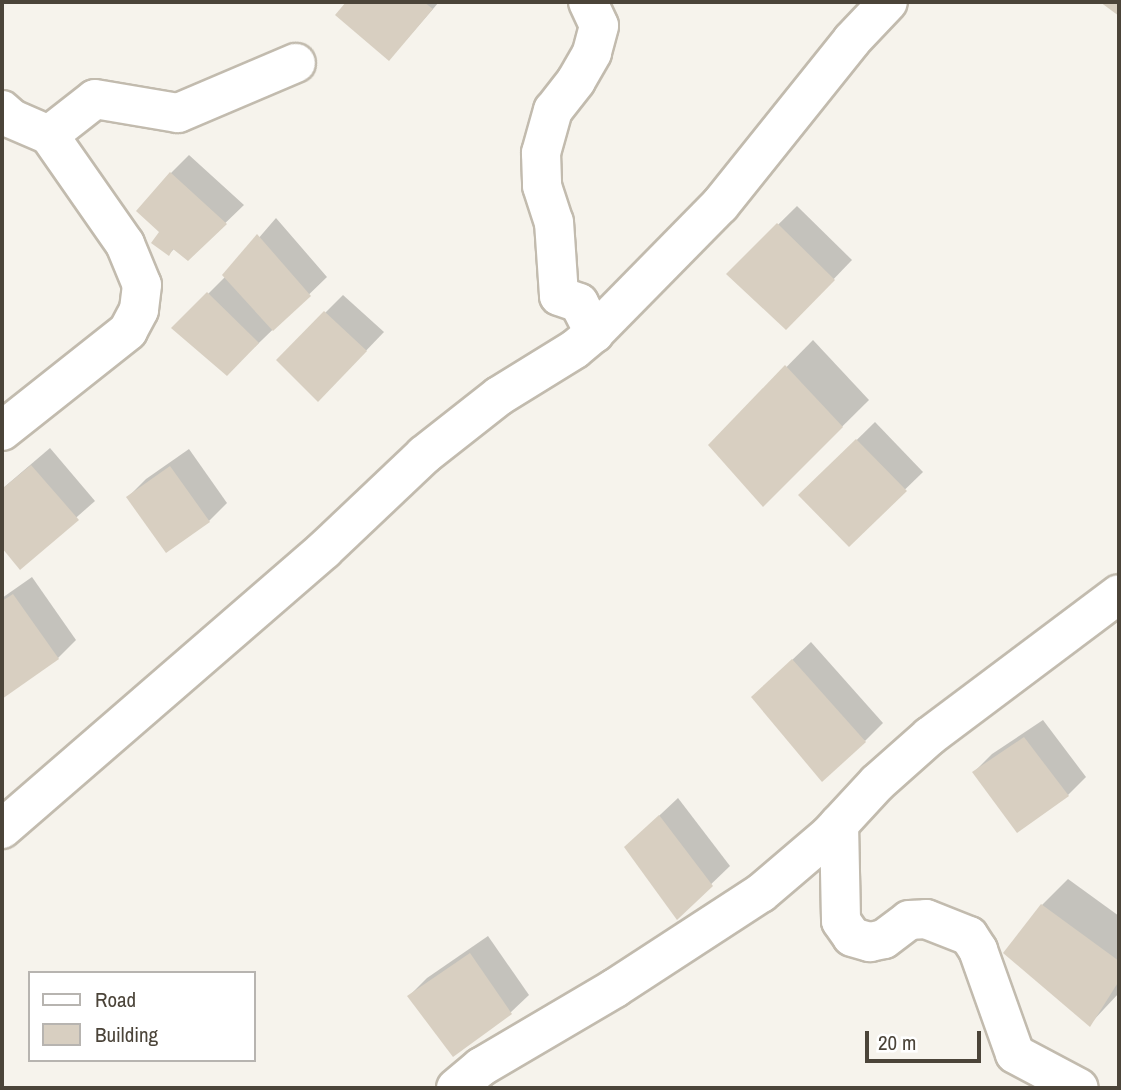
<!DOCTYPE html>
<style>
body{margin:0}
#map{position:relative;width:1121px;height:1090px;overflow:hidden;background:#f6f3ec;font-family:"Archivo Narrow",sans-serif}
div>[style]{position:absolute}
.shadow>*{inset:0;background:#0003}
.building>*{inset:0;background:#d8cfc1}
.roads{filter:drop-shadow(2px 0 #c2bbae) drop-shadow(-2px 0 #c2bbae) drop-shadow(0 2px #c2bbae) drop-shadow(0 -2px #c2bbae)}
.minor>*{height:38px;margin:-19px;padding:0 19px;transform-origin:19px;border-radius:19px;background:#fff}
span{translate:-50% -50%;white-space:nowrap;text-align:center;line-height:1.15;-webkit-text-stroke:5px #fff;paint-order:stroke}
.frame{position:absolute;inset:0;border:4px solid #4b4439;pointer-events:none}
.legend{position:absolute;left:28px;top:971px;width:228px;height:91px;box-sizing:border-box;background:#fff;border:2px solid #b7b4b0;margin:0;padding:9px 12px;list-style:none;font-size:21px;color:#4b4439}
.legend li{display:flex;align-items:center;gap:14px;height:35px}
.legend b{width:35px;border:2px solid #b7b4b0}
.scale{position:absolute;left:865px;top:1031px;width:116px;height:32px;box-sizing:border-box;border:4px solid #4b4439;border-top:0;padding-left:9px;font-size:21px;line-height:24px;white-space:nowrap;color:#4b4439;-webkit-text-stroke:5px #fff;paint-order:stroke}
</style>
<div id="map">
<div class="shadow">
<i style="clip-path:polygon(349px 2px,439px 2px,406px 40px,337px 15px)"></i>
<i style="clip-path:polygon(189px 155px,244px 205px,188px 259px,175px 248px,169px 254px,161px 232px,171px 173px)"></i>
<i style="clip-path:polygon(797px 206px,852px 260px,804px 310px,728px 274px)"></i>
<i style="clip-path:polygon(276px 218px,327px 277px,227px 374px,174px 328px,226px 276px)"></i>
<i style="clip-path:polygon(343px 295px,384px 332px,336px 382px,278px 360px)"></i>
<i style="clip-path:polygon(813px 340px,869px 400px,763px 505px,710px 445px)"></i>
<i style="clip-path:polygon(875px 422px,923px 472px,849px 544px,819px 477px)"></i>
<i style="clip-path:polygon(50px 448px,95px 501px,20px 567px,2px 546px,2px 489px)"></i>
<i style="clip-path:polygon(189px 449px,227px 503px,209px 521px,128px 497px,146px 479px)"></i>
<i style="clip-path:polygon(32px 577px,76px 640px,58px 658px,2px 697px,2px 598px)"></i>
<i style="clip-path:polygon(811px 642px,883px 723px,865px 741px,771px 680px)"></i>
<i style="clip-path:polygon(1043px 720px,1086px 777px,1068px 795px,974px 772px,992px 754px)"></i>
<i style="clip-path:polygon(678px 798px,730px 866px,677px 917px,645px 829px)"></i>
<i style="clip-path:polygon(1068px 879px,1119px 916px,1119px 993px,1090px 1024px,1042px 905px)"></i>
<i style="clip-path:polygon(488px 936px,529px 995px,510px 1013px,409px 996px,427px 978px)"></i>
</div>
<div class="building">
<i style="clip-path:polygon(346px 2px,424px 2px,433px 9px,389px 61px,335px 15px)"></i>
<i style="clip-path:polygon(1100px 2px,1119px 2px,1119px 16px)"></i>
<i style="clip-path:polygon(170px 172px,227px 224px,188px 261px,173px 249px,169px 256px,151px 243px,159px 232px,136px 211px)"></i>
<i style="clip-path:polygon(777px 223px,835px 280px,786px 330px,726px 274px)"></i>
<i style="clip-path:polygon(257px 234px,311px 296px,273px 331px,222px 275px)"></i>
<i style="clip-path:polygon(207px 292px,259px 343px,227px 376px,171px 328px)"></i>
<i style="clip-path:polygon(324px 311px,367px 351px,318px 402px,276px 360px)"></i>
<i style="clip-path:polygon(785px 365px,843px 427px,763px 507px,708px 445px)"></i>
<i style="clip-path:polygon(856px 439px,907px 491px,849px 547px,798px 495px)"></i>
<i style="clip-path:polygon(31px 465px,79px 520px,20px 570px,2px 548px,2px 489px)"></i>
<i style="clip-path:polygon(170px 466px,210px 522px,166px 553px,126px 497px)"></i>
<i style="clip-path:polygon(13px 594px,59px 659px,2px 699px,2px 601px)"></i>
<i style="clip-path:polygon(792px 659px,866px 742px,822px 782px,751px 697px)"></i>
<i style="clip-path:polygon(1024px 737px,1069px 796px,1017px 833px,972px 772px)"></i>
<i style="clip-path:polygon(659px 815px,713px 886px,677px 920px,624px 847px)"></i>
<i style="clip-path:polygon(1041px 904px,1119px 961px,1119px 981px,1090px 1027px,1003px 953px)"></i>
<i style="clip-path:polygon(470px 953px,512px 1014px,453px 1057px,407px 996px)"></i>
</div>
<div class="roads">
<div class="minor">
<i style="left:588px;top:2px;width:26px;rotate:65deg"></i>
<i style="left:599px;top:26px;width:28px;rotate:105deg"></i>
<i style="left:592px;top:53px;width:32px;rotate:120deg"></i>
<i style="left:576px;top:81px;width:37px;rotate:128deg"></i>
<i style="left:553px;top:110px;width:45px;rotate:105.6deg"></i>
<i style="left:541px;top:153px;width:33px;rotate:88deg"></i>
<i style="left:542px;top:186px;width:38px;rotate:72deg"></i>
<i style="left:554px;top:222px;width:74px;rotate:86.1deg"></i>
<i style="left:559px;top:296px;width:21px;rotate:19deg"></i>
<i style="left:579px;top:303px;width:34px;rotate:63deg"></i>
<i style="left:2px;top:110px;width:13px;rotate:42deg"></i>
<i style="left:12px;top:119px;width:40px;rotate:23.4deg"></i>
<i style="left:49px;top:135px;width:133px;rotate:55.1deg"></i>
<i style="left:125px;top:244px;width:44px;rotate:67.5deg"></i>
<i style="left:142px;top:285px;width:25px;rotate:97deg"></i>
<i style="left:139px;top:310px;width:24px;rotate:118deg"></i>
<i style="left:128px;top:331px;width:161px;rotate:141.6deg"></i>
<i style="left:49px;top:135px;width:58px;rotate:-38deg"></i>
<i style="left:95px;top:99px;width:84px;rotate:9.6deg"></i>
<i style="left:178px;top:113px;width:128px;rotate:-23deg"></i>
<i style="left:839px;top:824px;width:97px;rotate:88.8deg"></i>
<i style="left:841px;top:921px;width:19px;rotate:55deg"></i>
<i style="left:852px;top:937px;width:19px;rotate:16deg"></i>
<i style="left:870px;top:942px;width:14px;rotate:-12deg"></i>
<i style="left:884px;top:939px;width:31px;rotate:-37deg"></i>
<i style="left:909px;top:920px;width:17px;rotate:-3deg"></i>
<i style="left:926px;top:919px;width:46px;rotate:21.6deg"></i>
<i style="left:969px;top:936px;width:17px;rotate:57deg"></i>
<i style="left:978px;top:950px;width:110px;rotate:70.4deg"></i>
<i style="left:1015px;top:1054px;width:72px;rotate:28deg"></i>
<i style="left:2px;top:829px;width:426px;rotate:-40.9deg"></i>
<i style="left:324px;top:550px;width:138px;rotate:-43.5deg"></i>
<i style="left:424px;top:455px;width:95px;rotate:-38.2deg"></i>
<i style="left:499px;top:396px;width:89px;rotate:-31.7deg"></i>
<i style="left:575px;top:349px;width:25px;rotate:-40deg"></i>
<i style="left:594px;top:333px;width:180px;rotate:-45.5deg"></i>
<i style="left:720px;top:205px;width:211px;rotate:-51.3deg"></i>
<i style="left:852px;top:40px;width:52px;rotate:-46.5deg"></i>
<i style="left:456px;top:1088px;width:33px;rotate:-40deg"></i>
<i style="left:481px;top:1067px;width:156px;rotate:-30.5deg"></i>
<i style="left:615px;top:988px;width:174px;rotate:-33.1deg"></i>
<i style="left:761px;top:893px;width:89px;rotate:-40.5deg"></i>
<i style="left:829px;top:835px;width:71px;rotate:-47.3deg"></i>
<i style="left:877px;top:783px;width:71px;rotate:-41.6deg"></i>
<i style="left:930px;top:736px;width:236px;rotate:-36.9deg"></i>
</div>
</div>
<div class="frame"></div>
<ul class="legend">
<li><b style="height:9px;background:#fff"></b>Road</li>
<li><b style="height:19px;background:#d8cfc1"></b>Building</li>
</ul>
<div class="scale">20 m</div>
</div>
